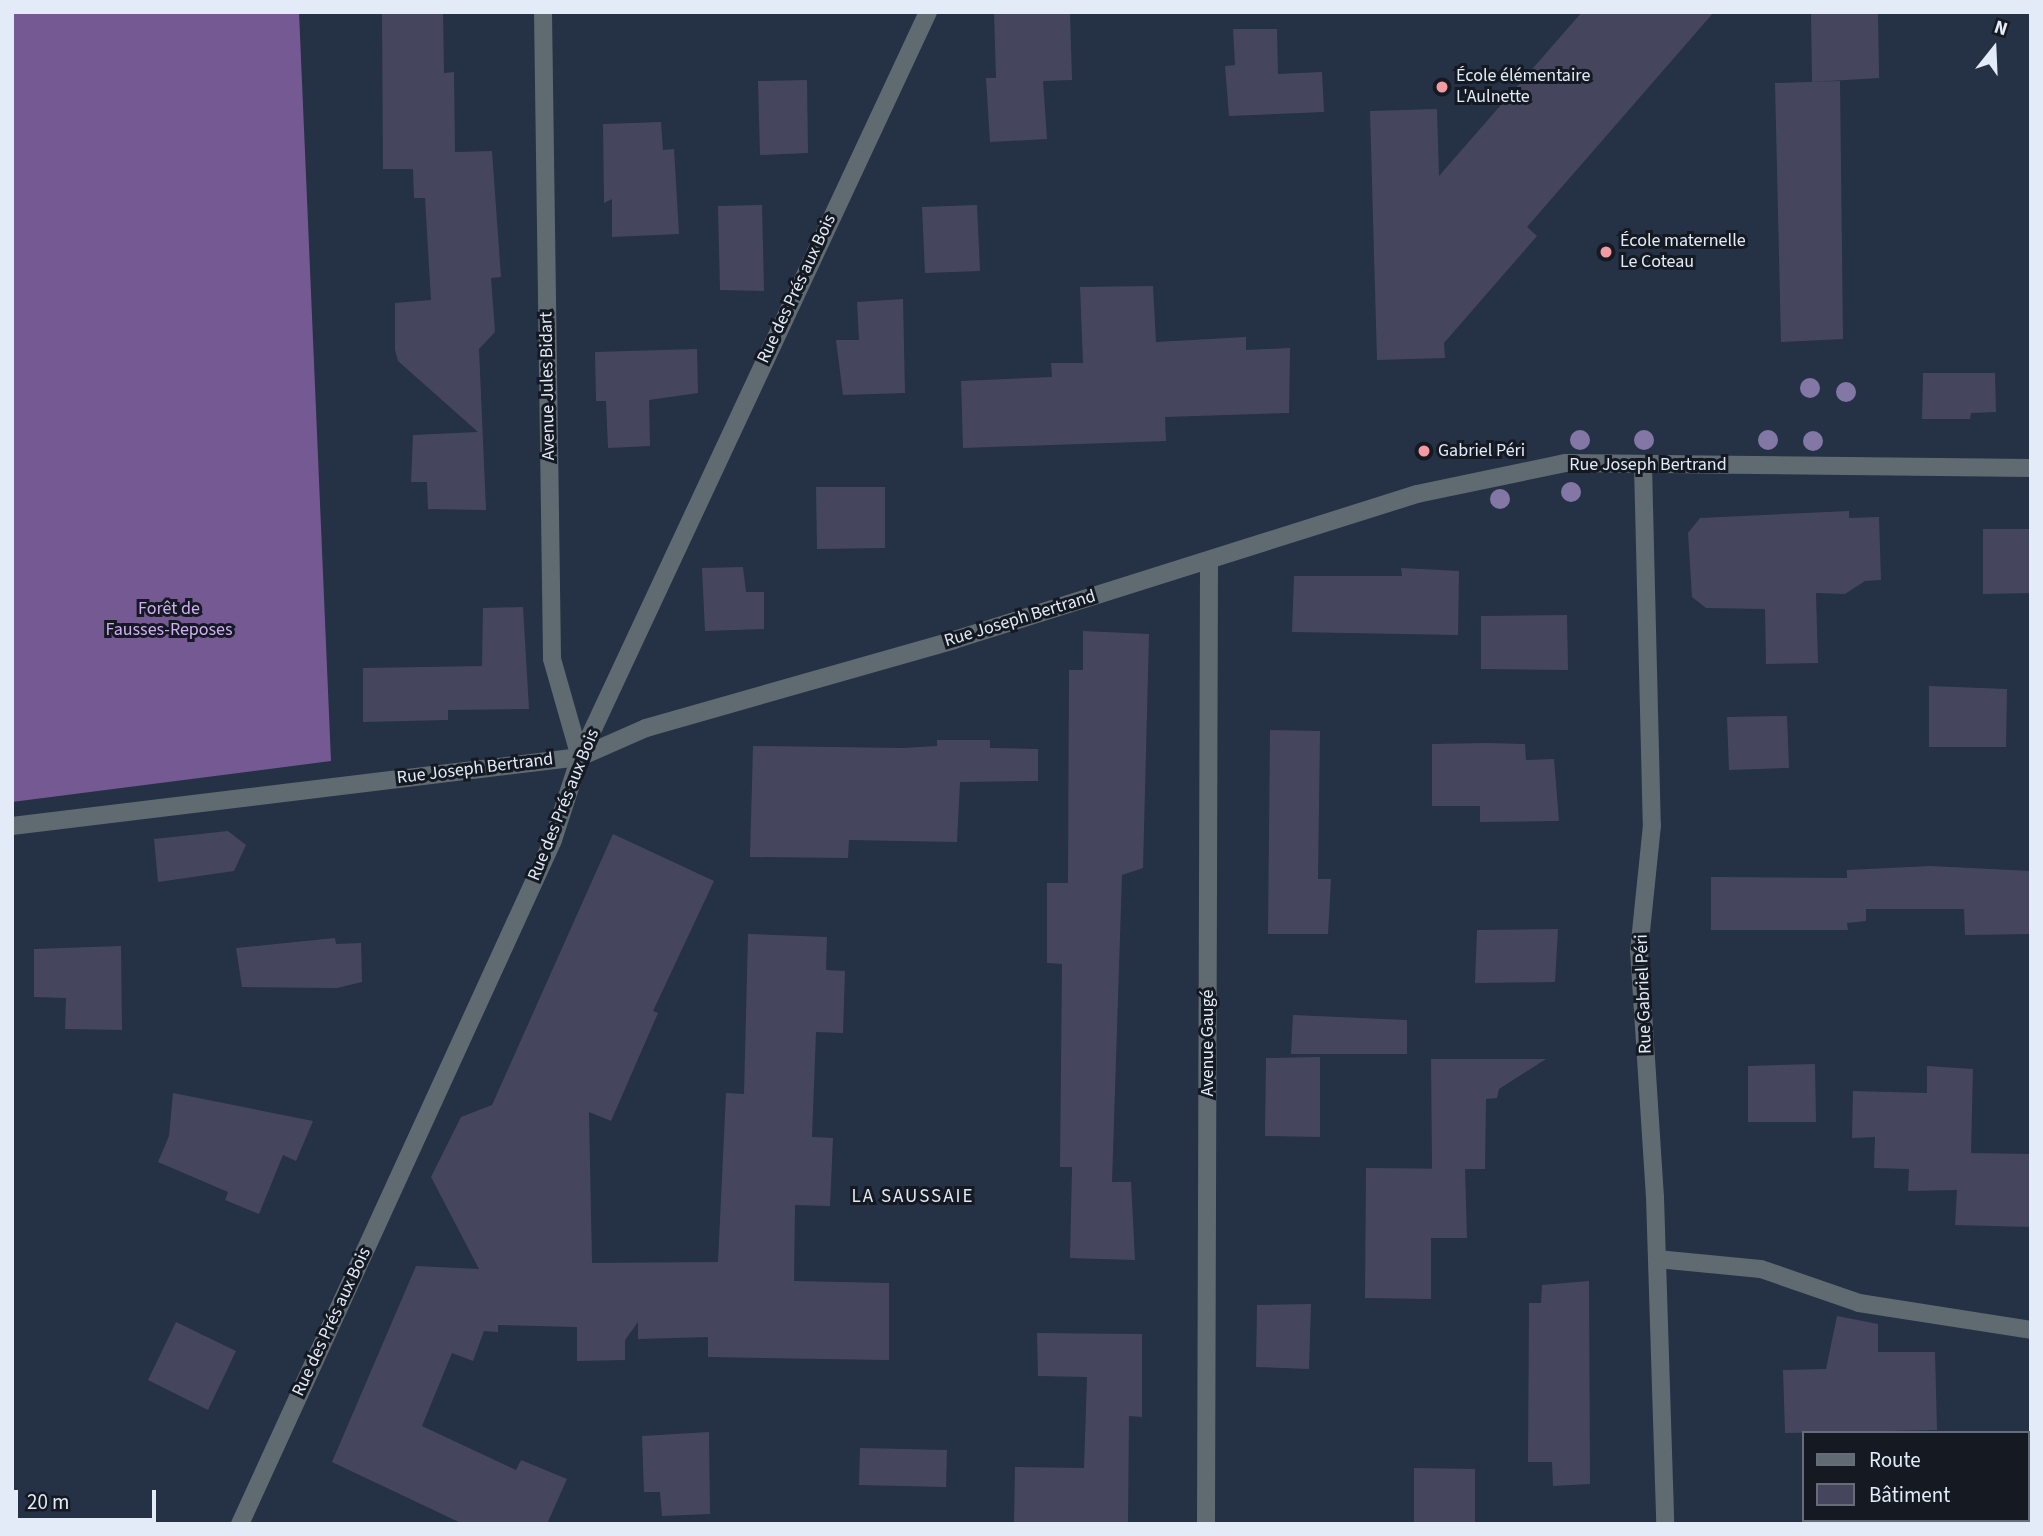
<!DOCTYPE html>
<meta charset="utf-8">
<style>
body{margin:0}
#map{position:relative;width:2043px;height:1536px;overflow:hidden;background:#253145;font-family:"Source Sans 3",sans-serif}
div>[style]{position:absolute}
.forest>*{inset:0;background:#755993}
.building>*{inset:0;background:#45465e}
.street>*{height:18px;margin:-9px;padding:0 9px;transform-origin:9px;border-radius:9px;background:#5f6a71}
.trees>*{width:20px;height:20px;margin:-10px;border-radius:50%;background:#8377a6}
.dots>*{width:19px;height:19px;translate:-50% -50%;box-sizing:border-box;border:4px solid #141922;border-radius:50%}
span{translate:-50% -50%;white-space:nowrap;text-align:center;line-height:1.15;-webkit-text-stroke:6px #141922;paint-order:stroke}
.poi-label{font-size:18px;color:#e3ebf8}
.left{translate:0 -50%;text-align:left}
.street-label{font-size:18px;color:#e3ebf8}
.park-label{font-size:18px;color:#d0b0f5}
.neighbourhood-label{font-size:19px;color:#e3ebf8;letter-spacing:2px}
.frame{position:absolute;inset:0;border:14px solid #e3ebf8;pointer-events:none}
.legend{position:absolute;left:1802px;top:1431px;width:228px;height:91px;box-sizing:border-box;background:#141922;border:2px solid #676d78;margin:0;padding:9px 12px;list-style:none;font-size:21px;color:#e3ebf8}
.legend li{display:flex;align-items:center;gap:14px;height:35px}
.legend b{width:35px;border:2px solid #676d78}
.north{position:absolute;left:1959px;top:14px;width:70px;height:70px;-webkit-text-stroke:5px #141922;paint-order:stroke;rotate:18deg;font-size:19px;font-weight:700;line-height:28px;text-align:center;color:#e3ebf8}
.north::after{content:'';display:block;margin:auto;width:24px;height:32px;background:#e3ebf8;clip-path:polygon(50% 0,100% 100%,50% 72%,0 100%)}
.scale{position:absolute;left:14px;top:1490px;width:142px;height:32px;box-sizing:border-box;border:4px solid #e3ebf8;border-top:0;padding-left:9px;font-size:21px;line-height:24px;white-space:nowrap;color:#e3ebf8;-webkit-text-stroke:5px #141922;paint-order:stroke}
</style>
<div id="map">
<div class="forest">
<i style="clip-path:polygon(12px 12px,299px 12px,331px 761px,12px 802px)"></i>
</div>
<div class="building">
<i style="clip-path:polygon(382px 12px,443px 12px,444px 73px,454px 72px,455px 152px,492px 151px,501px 277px,491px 278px,495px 332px,479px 349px,486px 510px,428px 509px,427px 482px,411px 482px,413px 435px,478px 432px,398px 361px,395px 350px,395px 303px,431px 300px,425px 198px,414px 198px,413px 169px,383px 169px)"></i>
<i style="clip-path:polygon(994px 12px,1070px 12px,1072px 80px,1043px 81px,1047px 139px,990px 142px,986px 78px,996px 78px)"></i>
<i style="clip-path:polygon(1582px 12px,1714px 12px,1527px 227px,1537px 236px,1444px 343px,1445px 358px,1377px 360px,1370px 111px,1437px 109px,1439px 176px)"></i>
<i style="clip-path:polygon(1811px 12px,1878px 12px,1879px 78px,1812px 82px)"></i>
<i style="clip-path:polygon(1233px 29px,1277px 29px,1278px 74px,1322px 72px,1324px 112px,1229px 116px,1225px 66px,1235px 65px)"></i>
<i style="clip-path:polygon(807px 80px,808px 153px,760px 155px,758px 81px)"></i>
<i style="clip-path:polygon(1840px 81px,1843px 339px,1781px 342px,1775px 83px)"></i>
<i style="clip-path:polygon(661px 122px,663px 150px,674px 149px,679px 234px,612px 237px,612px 199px,604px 203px,603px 124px)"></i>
<i style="clip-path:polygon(762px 205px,764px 291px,720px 290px,718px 206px)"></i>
<i style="clip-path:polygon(977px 205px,980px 271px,925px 273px,922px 207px)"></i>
<i style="clip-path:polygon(1153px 286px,1156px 342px,1246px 337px,1246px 350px,1290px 348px,1289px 413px,1165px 417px,1166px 441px,963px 448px,961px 381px,1052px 377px,1051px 363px,1083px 363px,1080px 287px)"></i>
<i style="clip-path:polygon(903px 299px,905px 393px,843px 395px,836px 340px,859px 340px,857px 302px)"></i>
<i style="clip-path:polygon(697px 349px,698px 393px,649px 400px,650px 446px,608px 448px,606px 401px,596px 401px,595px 352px)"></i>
<i style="clip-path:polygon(1923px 373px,1995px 373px,1996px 412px,1971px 413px,1970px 419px,1922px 419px)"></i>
<i style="clip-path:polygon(816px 487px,885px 487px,885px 548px,817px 549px)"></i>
<i style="clip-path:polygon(1849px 511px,1849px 518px,1879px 517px,1881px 580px,1865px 581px,1845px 594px,1816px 593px,1818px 663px,1766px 664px,1765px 609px,1706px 608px,1692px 597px,1688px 533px,1700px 518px)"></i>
<i style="clip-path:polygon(1983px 529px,2031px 529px,2031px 593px,1983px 594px)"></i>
<i style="clip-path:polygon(743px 567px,746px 592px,764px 592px,764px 629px,705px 631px,702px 568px)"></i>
<i style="clip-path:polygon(1401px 568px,1459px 571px,1458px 635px,1292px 632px,1294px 576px,1402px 576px)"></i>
<i style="clip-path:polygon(523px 607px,529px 709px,448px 710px,448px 720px,363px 722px,363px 668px,482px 666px,483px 608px)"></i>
<i style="clip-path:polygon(1567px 615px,1568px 670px,1481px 669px,1481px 616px)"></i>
<i style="clip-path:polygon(1083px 631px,1149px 634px,1143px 868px,1122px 875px,1112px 1182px,1131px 1182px,1135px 1260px,1070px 1258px,1072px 1167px,1060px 1167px,1062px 964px,1047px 963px,1047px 883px,1068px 883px,1069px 670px,1083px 670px)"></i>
<i style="clip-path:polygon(1929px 686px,2007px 689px,2006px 747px,1929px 747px)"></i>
<i style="clip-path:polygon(1787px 716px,1789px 768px,1729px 770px,1727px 717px)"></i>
<i style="clip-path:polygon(1270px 730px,1320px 731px,1318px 879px,1331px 879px,1328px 934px,1268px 934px)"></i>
<i style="clip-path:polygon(937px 740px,990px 740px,990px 748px,1038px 749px,1038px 781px,960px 782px,957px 842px,849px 840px,848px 858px,750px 857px,753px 746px,903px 748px,937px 746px)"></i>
<i style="clip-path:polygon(1487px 743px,1525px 744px,1526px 760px,1554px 759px,1559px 821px,1480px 822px,1480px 806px,1432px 806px,1432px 744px)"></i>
<i style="clip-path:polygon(228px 831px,246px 845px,234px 871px,158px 882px,154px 839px)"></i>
<i style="clip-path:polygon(613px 834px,714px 881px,653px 1011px,658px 1013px,611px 1121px,589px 1112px,592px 1263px,718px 1262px,726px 1093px,744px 1094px,748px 934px,827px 937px,826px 970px,845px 971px,843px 1033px,816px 1032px,812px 1137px,833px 1138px,830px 1206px,795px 1205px,794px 1281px,889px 1283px,889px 1360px,708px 1357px,708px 1337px,638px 1339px,638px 1322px,625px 1340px,625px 1360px,577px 1361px,577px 1327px,498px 1325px,498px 1332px,484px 1331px,473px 1361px,452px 1353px,422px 1426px,516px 1470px,521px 1460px,567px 1479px,547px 1524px,463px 1524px,332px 1462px,416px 1266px,479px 1269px,431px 1177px,461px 1117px,492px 1105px)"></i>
<i style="clip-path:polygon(1930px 866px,2031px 871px,2031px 934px,1965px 935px,1964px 909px,1866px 909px,1866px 921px,1847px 923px,1848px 930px,1711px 930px,1711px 877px,1847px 878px,1847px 870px)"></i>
<i style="clip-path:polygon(1558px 929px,1555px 982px,1475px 983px,1477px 930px)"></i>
<i style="clip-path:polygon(335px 938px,336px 944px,361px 943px,362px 982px,337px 988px,242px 987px,236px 948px)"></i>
<i style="clip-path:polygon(121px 946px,122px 1030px,65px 1029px,66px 998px,34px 997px,34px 949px)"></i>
<i style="clip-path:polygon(1293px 1015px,1407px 1020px,1407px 1054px,1291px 1054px)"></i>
<i style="clip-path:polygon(1320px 1057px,1320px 1137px,1265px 1136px,1266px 1058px)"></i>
<i style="clip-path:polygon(1431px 1059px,1546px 1059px,1499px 1089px,1497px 1098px,1486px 1099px,1485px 1169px,1432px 1169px)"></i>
<i style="clip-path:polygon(1815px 1064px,1816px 1122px,1748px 1122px,1748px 1066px)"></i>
<i style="clip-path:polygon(1927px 1066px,1973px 1069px,1971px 1153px,2031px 1154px,2031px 1227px,1955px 1225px,1957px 1190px,1908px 1191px,1909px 1169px,1874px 1168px,1875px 1137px,1852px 1138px,1853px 1091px,1927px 1093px)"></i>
<i style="clip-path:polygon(173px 1093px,313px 1121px,296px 1161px,283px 1155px,259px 1214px,225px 1200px,228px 1192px,158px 1162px,169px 1136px)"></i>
<i style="clip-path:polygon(1366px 1168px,1465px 1169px,1467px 1238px,1431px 1238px,1431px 1299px,1365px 1298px)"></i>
<i style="clip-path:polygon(1589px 1281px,1590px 1484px,1553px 1486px,1552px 1462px,1528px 1462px,1529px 1303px,1541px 1303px,1542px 1285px)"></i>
<i style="clip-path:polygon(1311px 1304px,1309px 1369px,1256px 1367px,1257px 1305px)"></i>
<i style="clip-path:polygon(1837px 1316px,1878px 1324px,1878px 1352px,1935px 1352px,1937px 1430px,1785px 1433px,1783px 1370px,1826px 1369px)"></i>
<i style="clip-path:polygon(176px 1322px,236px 1351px,208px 1410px,148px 1380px)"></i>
<i style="clip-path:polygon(1037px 1333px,1142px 1334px,1142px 1417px,1129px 1416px,1128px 1524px,1014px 1524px,1015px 1467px,1084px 1468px,1087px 1377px,1038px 1376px)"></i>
<i style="clip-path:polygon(709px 1432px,710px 1514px,662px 1516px,660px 1492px,644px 1492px,642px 1436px)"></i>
<i style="clip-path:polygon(860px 1448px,947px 1450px,946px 1487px,859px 1485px)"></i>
<i style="clip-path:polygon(1414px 1468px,1475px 1469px,1475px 1524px,1414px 1524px)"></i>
</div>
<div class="street">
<i style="left:543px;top:12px;width:647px;rotate:89.2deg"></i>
<i style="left:552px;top:659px;width:102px;rotate:74.1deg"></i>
<i style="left:1643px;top:465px;width:360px;rotate:88.6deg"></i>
<i style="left:1652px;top:825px;width:126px;rotate:95.9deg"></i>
<i style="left:1639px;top:950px;width:248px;rotate:86.3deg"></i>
<i style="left:1655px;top:1197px;width:327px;rotate:88.2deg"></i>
<i style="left:12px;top:826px;width:572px;rotate:-6.93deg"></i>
<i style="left:580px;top:757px;width:72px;rotate:-23.7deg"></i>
<i style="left:646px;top:728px;width:320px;rotate:-15.9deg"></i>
<i style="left:954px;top:640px;width:485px;rotate:-17.5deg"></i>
<i style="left:1417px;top:494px;width:151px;rotate:-11.8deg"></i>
<i style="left:1565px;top:463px;width:466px;rotate:0.6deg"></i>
<i style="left:1657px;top:1259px;width:104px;rotate:5.5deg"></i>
<i style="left:1761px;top:1269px;width:104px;rotate:19.1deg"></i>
<i style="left:1859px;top:1303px;width:174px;rotate:8.9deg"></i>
<i style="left:240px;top:1524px;width:752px;rotate:-65.41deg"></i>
<i style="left:553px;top:840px;width:87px;rotate:-72deg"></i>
<i style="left:580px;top:757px;width:822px;rotate:-64.96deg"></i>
<i style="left:1206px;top:1524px;width:961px;rotate:-89.82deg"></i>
</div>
<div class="trees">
<i style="left:1810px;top:388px"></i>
<i style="left:1846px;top:392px"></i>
<i style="left:1580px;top:440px"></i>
<i style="left:1644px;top:440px"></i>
<i style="left:1768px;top:440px"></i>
<i style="left:1813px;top:441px"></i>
<i style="left:1571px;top:492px"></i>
<i style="left:1500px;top:499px"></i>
</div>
<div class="dots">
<i style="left:1442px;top:87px;background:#f49aa3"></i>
<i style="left:1606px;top:252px;background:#f49aa3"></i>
<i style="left:1424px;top:451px;background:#f49aa3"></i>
</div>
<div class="poi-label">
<span class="left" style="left:1456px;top:87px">École élémentaire<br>L'Aulnette</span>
<span class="left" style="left:1620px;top:252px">École maternelle<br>Le Coteau</span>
<span class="left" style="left:1438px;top:451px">Gabriel Péri</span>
</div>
<div class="street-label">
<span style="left:797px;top:289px;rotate:-65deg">Rue des Prés aux Bois</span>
<span style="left:548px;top:386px;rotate:-91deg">Avenue Jules Bidart</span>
<span style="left:1648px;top:465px">Rue Joseph Bertrand</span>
<span style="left:1020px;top:619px;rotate:-17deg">Rue Joseph Bertrand</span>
<span style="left:475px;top:769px;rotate:-7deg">Rue Joseph Bertrand</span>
<span style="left:564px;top:805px;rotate:-68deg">Rue des Prés aux Bois</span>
<span style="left:1644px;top:994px;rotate:-92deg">Rue Gabriel Péri</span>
<span style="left:1208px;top:1043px;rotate:-90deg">Avenue Gaugé</span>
<span style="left:332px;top:1322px;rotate:-65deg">Rue des Prés aux Bois</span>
</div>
<div class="park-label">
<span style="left:169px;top:620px">Forêt de<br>Fausses-Reposes</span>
</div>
<div class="neighbourhood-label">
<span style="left:913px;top:1197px">LA SAUSSAIE</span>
</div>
<div class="frame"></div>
<ul class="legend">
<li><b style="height:9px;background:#5f6a71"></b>Route</li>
<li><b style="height:19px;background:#45465e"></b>Bâtiment</li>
</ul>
<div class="north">N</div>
<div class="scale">20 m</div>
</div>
